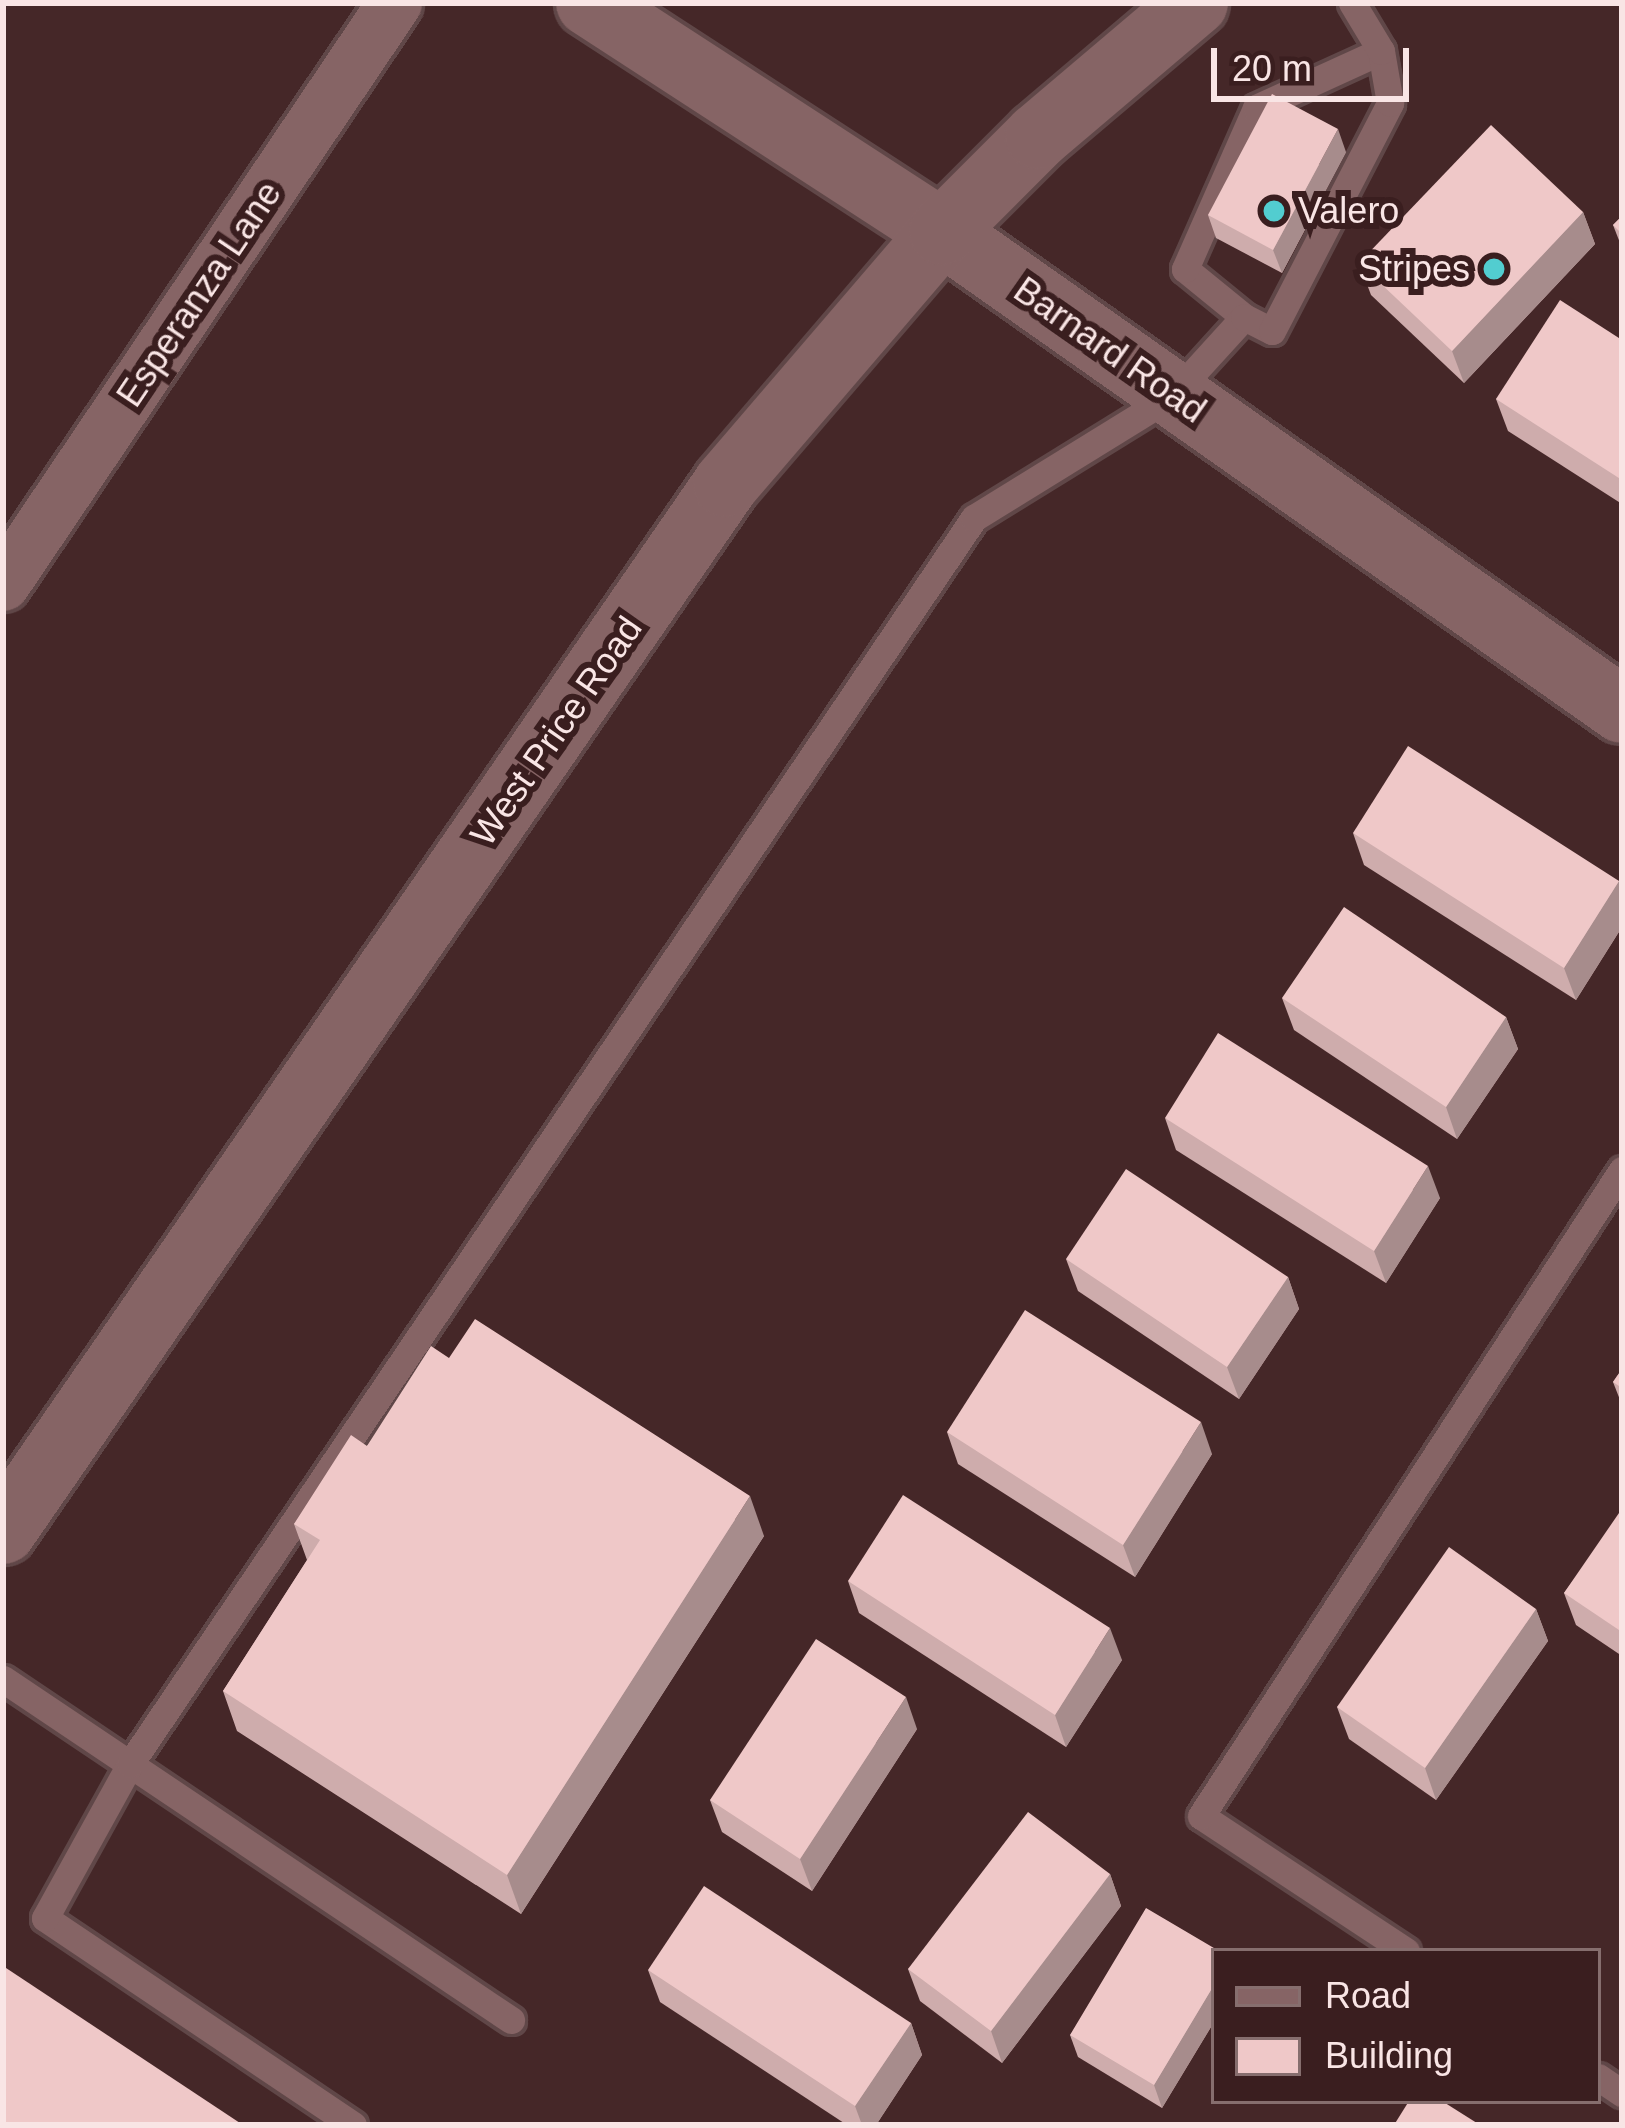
<!DOCTYPE html>
<style>
body{margin:0}
#map{position:relative;width:1625px;height:2128px;overflow:hidden;background:#452728;font-family:Helvetica,sans-serif}
div>[style]{position:absolute}
.roads{filter:drop-shadow(3px 0 #604748) drop-shadow(-3px 0 #604748) drop-shadow(0 3px #604748) drop-shadow(0 -3px #604748)}
.lane>*{height:27px;margin:-13.5px;padding:0 13.5px;transform-origin:13.5px;border-radius:13.5px;background:#866465}
.street>*{height:54px;margin:-27px;padding:0 27px;transform-origin:27px;border-radius:27px;background:#866465}
.secondary>*{height:66px;margin:-33px;padding:0 33px;transform-origin:33px;border-radius:33px;background:#866465}
.wall>*{inset:0;background:#ceacac}
.shaded-wall>*{inset:0;background:#a78c8c}
.building>*{inset:0;background:#efc8c8}
.dots>*{width:33px;height:33px;translate:-50% -50%;box-sizing:border-box;border:6px solid #3a1e1f;border-radius:50%}
span{translate:-50% -50%;white-space:nowrap;text-align:center;line-height:1.15;-webkit-text-stroke:12px #3a1e1f;paint-order:stroke}
.poi-label{font-size:36px;color:#f9e5e5}
.left{translate:0 -50%;text-align:left}
.right{translate:-100% -50%;text-align:right}
.street-label{font-size:36px;color:#f9e5e5}
.frame{position:absolute;inset:0;border:6px solid #f9e5e5;pointer-events:none}
.legend{position:absolute;left:1211px;top:1948px;width:390px;height:156px;box-sizing:border-box;background:#3a1e1f;border:3px solid #866e6e;margin:0;padding:15px 21px;list-style:none;font-size:36px;color:#f9e5e5}
.legend li{display:flex;align-items:center;gap:24px;height:60px}
.legend b{width:60px;border:3px solid #866e6e}
.scale{position:absolute;left:1211px;top:48px;width:198px;height:54px;box-sizing:border-box;border:6px solid #f9e5e5;border-top:0;padding-left:15px;font-size:36px;line-height:42px;white-space:nowrap;color:#f9e5e5;-webkit-text-stroke:9px #3a1e1f;paint-order:stroke}
</style>
<div id="map">
<div class="roads">
<div class="lane">
<i style="left:1244px;top:317px;width:76px;rotate:-140.9deg"></i>
<i style="left:1185px;top:269px;width:176px;rotate:-66.2deg"></i>
<i style="left:1256px;top:108px;width:137px;rotate:-24.5deg"></i>
<i style="left:3px;top:1679px;width:612px;rotate:33.87deg"></i>
<i style="left:1406px;top:1951px;width:245px;rotate:-146.6deg"></i>
<i style="left:1201px;top:1816px;width:771px;rotate:-56.91deg"></i>
<i style="left:1598px;top:2077px;width:29px;rotate:34deg"></i>
<i style="left:353px;top:2125px;width:371px;rotate:-146.1deg"></i>
<i style="left:45px;top:1918px;width:176px;rotate:-61.1deg"></i>
<i style="left:130px;top:1764px;width:1505px;rotate:-55.89deg"></i>
<i style="left:974px;top:518px;width:234px;rotate:-31.7deg"></i>
<i style="left:1173px;top:395px;width:105px;rotate:-47.7deg"></i>
<i style="left:1244px;top:317px;width:31px;rotate:27deg"></i>
<i style="left:1272px;top:331px;width:257px;rotate:-62.6deg"></i>
<i style="left:1390px;top:103px;width:53px;rotate:-99.8deg"></i>
<i style="left:1381px;top:51px;width:56px;rotate:-121.1deg"></i>
</div>
<div class="street">
<i style="left:3px;top:584px;width:701px;rotate:-55.99deg"></i>
</div>
<div class="secondary">
<i style="left:589px;top:3px;width:421px;rotate:33deg"></i>
<i style="left:942px;top:232px;width:831px;rotate:35.1deg"></i>
<i style="left:3px;top:1531px;width:1272px;rotate:-55.37deg"></i>
<i style="left:726px;top:484px;width:332px;rotate:-49.4deg"></i>
<i style="left:942px;top:232px;width:136px;rotate:-45deg"></i>
<i style="left:1038px;top:136px;width:206px;rotate:-40.3deg"></i>
</div>
</div>
<div class="wall">
<i style="clip-path:polygon(1346px 152px,1282px 273px,1216px 238px,1208px 215px)"></i>
<i style="clip-path:polygon(1583px 212px,1595px 244px,1464px 383px,1371px 295px,1359px 263px)"></i>
<i style="clip-path:polygon(1622px 216px,1622px 248px,1613px 225px)"></i>
<i style="clip-path:polygon(1622px 340px,1622px 504px,1508px 431px,1496px 399px)"></i>
<i style="clip-path:polygon(1353px 833px,1619px 881px,1622px 889px,1622px 927px,1576px 1000px,1364px 865px)"></i>
<i style="clip-path:polygon(1282px 998px,1506px 1017px,1518px 1049px,1457px 1139px,1294px 1030px)"></i>
<i style="clip-path:polygon(1165px 1118px,1440px 1198px,1386px 1283px,1176px 1150px)"></i>
<i style="clip-path:polygon(1066px 1259px,1288px 1277px,1299px 1309px,1239px 1399px,1078px 1291px)"></i>
<i style="clip-path:polygon(449px 1358px,764px 1536px,521px 1914px,237px 1731px,223px 1691px,307px 1560px,294px 1524px)"></i>
<i style="clip-path:polygon(1622px 1369px,1622px 1405px,1613px 1382px)"></i>
<i style="clip-path:polygon(947px 1432px,1212px 1454px,1135px 1577px,958px 1464px)"></i>
<i style="clip-path:polygon(1622px 1514px,1622px 1656px,1576px 1625px,1564px 1593px)"></i>
<i style="clip-path:polygon(848px 1581px,1122px 1660px,1066px 1747px,859px 1613px)"></i>
<i style="clip-path:polygon(1536px 1609px,1548px 1641px,1436px 1800px,1349px 1739px,1337px 1707px)"></i>
<i style="clip-path:polygon(917px 1729px,812px 1891px,722px 1832px,710px 1800px)"></i>
<i style="clip-path:polygon(1110px 1874px,1121px 1906px,1002px 2063px,920px 2001px,908px 1969px)"></i>
<i style="clip-path:polygon(1214px 1951px,1214px 2022px,1162px 2108px,1078px 2057px,1070px 2035px)"></i>
<i style="clip-path:polygon(648px 1970px,911px 2023px,922px 2055px,876px 2125px,847px 2125px,660px 2002px)"></i>
</div>
<div class="shaded-wall">
<i style="clip-path:polygon(1338px 129px,1346px 152px,1282px 273px,1273px 250px)"></i>
<i style="clip-path:polygon(1583px 212px,1595px 244px,1464px 383px,1452px 351px)"></i>
<i style="clip-path:polygon(1619px 881px,1622px 889px,1622px 927px,1576px 1000px,1564px 968px)"></i>
<i style="clip-path:polygon(1506px 1017px,1518px 1049px,1457px 1139px,1446px 1107px)"></i>
<i style="clip-path:polygon(1428px 1166px,1440px 1198px,1386px 1283px,1374px 1251px)"></i>
<i style="clip-path:polygon(1288px 1277px,1299px 1309px,1239px 1399px,1227px 1367px)"></i>
<i style="clip-path:polygon(1201px 1422px,1212px 1454px,1135px 1577px,1123px 1545px)"></i>
<i style="clip-path:polygon(750px 1496px,764px 1536px,521px 1914px,507px 1875px)"></i>
<i style="clip-path:polygon(1536px 1609px,1548px 1641px,1436px 1800px,1425px 1768px)"></i>
<i style="clip-path:polygon(1110px 1628px,1122px 1660px,1066px 1747px,1055px 1715px)"></i>
<i style="clip-path:polygon(906px 1697px,917px 1729px,812px 1891px,800px 1859px)"></i>
<i style="clip-path:polygon(1110px 1874px,1121px 1906px,1002px 2063px,991px 2031px)"></i>
<i style="clip-path:polygon(1214px 1985px,1214px 2022px,1162px 2108px,1154px 2085px)"></i>
<i style="clip-path:polygon(911px 2023px,922px 2055px,876px 2125px,862px 2125px,855px 2106px)"></i>
</div>
<div class="building">
<i style="clip-path:polygon(1272px 94px,1338px 129px,1273px 250px,1208px 215px)"></i>
<i style="clip-path:polygon(1491px 125px,1583px 212px,1452px 351px,1359px 263px)"></i>
<i style="clip-path:polygon(1622px 216px,1622px 234px,1613px 225px)"></i>
<i style="clip-path:polygon(1560px 300px,1622px 340px,1622px 480px,1496px 399px)"></i>
<i style="clip-path:polygon(1408px 746px,1619px 881px,1564px 968px,1353px 833px)"></i>
<i style="clip-path:polygon(1344px 907px,1506px 1017px,1446px 1107px,1282px 998px)"></i>
<i style="clip-path:polygon(1218px 1033px,1428px 1166px,1374px 1251px,1165px 1118px)"></i>
<i style="clip-path:polygon(1126px 1169px,1288px 1277px,1227px 1367px,1066px 1259px)"></i>
<i style="clip-path:polygon(1025px 1310px,1201px 1422px,1123px 1545px,947px 1432px)"></i>
<i style="clip-path:polygon(475px 1319px,750px 1496px,507px 1875px,223px 1691px,320px 1540px,294px 1524px,351px 1435px,367px 1446px,431px 1346px,449px 1358px)"></i>
<i style="clip-path:polygon(1622px 1369px,1622px 1388px,1613px 1382px)"></i>
<i style="clip-path:polygon(903px 1495px,1110px 1628px,1055px 1715px,848px 1581px)"></i>
<i style="clip-path:polygon(1619px 1513px,1622px 1514px,1622px 1632px,1564px 1593px)"></i>
<i style="clip-path:polygon(1449px 1547px,1536px 1609px,1425px 1768px,1337px 1707px)"></i>
<i style="clip-path:polygon(816px 1639px,906px 1697px,800px 1859px,710px 1800px)"></i>
<i style="clip-path:polygon(1028px 1812px,1110px 1874px,991px 2031px,908px 1969px)"></i>
<i style="clip-path:polygon(704px 1886px,911px 2023px,855px 2106px,648px 1970px)"></i>
<i style="clip-path:polygon(1146px 1908px,1219px 1951px,1214px 1951px,1214px 1985px,1154px 2085px,1070px 2035px)"></i>
<i style="clip-path:polygon(3px 1966px,243px 2125px,3px 2125px)"></i>
<i style="clip-path:polygon(1409px 2101px,1442px 2101px,1480px 2125px,1394px 2125px)"></i>
</div>
<div class="dots">
<i style="left:1274px;top:211px;background:#52cdd0"></i>
<i style="left:1494px;top:269px;background:#52cdd0"></i>
</div>
<div class="poi-label">
<span class="left" style="left:1298px;top:211px">Valero</span>
<span class="right" style="left:1470px;top:269px">Stripes</span>
</div>
<div class="street-label">
<span style="left:199px;top:294px;rotate:-56deg">Esperanza Lane</span>
<span style="left:1110px;top:350px;rotate:35deg">Barnard Road</span>
<span style="left:556px;top:731px;rotate:-55deg">West Price Road</span>
</div>
<div class="frame"></div>
<ul class="legend">
<li><b style="height:15px;background:#866465"></b>Road</li>
<li><b style="height:33px;background:#efc8c8"></b>Building</li>
</ul>
<div class="scale">20 m</div>
</div>
